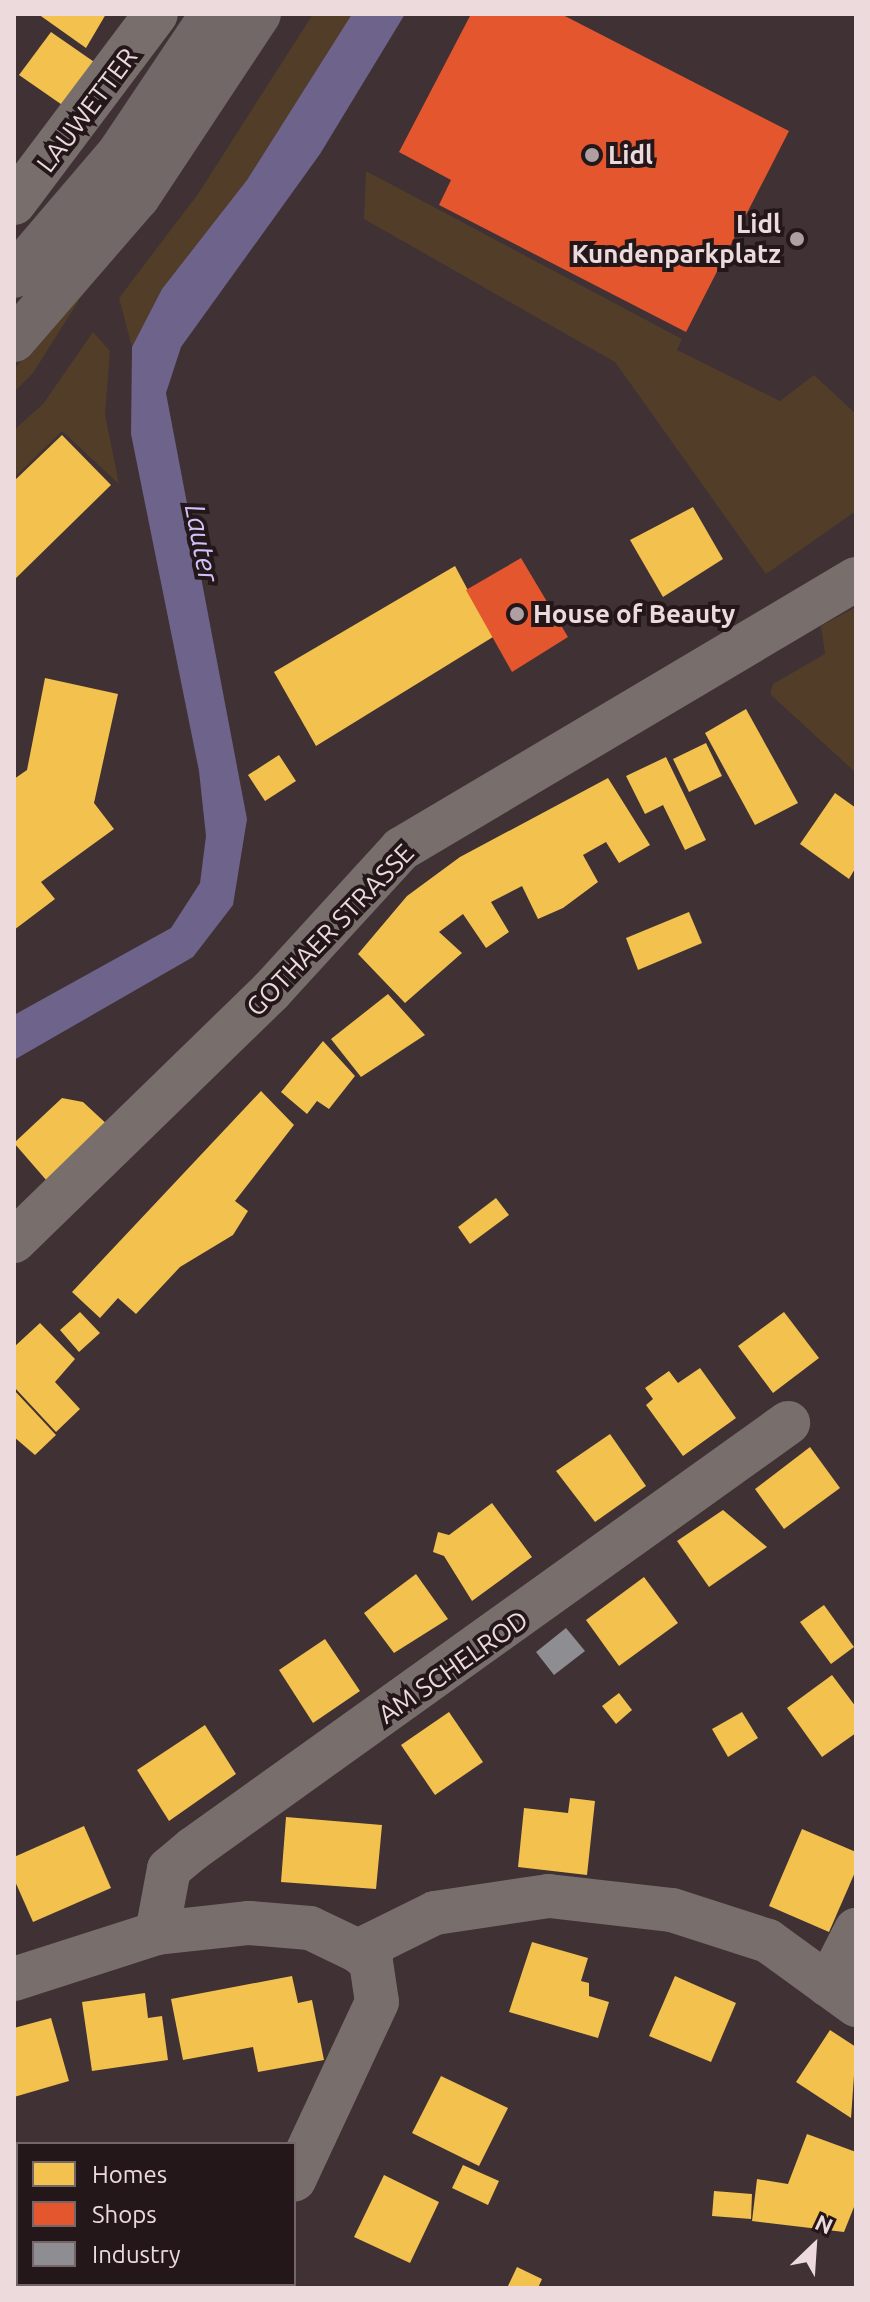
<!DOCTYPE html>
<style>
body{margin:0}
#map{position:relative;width:870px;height:2302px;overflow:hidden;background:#3f3134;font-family:Ubuntu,sans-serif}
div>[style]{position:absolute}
.green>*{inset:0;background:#513d28}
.water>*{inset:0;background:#6e638a}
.homes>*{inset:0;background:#f2c14e}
.shops>*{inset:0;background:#e4572e}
.industry>*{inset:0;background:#8d8d92}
.minor>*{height:44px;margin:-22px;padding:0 22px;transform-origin:22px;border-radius:22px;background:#786f6d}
.secondary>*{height:44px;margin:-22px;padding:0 22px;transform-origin:22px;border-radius:22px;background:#726867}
.dots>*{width:22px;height:22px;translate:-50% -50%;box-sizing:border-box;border:4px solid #24171a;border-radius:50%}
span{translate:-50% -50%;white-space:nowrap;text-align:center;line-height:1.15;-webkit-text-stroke:8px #24171a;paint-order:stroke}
.street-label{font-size:26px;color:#ecdadd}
.poi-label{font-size:26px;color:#ecdadd;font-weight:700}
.left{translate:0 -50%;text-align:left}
.right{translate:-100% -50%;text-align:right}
.water-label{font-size:28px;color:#d1c3fa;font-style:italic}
.frame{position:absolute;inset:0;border:16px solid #ecdadd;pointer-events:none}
.legend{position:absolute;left:16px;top:2142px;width:280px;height:144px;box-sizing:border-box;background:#24171a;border:2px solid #746568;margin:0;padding:10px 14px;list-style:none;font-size:24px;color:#ecdadd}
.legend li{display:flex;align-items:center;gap:16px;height:40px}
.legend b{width:40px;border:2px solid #746568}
.north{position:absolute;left:774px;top:2206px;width:80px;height:80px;-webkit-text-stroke:6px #24171a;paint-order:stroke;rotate:25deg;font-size:22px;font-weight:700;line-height:32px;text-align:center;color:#ecdadd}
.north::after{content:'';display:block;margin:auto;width:28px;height:36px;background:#ecdadd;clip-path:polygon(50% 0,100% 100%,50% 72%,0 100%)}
</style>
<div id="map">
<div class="green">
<i style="clip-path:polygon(313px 14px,352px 14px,247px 180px,162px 289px,132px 347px,119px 298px,198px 194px)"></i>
<i style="clip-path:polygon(366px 171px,682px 339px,677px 350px,780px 401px,814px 375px,856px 414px,856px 511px,766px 574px,615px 362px,364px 219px)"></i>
<i style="clip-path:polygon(83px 294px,33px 373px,14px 392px,14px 369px)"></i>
<i style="clip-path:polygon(93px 332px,110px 351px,105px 415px,119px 484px,62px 431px,14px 478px,14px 430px,43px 404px)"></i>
<i style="clip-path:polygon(856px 607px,856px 773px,770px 694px,773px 684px,825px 654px,821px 626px)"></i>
</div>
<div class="water">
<i style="clip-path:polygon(352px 14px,405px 14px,320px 154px,181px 347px,166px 393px,247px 819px,233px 905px,193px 957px,14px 1060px,14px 1015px,171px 928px,200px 883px,206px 836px,199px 771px,131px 434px,132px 347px,162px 289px,247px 180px)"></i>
</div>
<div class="homes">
<i style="clip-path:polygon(38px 14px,106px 14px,86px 48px)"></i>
<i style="clip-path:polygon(51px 32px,100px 66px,68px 109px,19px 75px)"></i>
<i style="clip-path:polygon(62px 435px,111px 485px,14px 580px,14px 481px)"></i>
<i style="clip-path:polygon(693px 507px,723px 559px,663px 597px,630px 540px)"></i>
<i style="clip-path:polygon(455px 566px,493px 637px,316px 746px,274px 672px)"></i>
<i style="clip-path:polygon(45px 678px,118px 694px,94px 803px,114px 829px,41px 882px,55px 899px,14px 930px,14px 779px,27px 770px)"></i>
<i style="clip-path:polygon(746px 709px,798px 803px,755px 825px,705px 733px)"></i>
<i style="clip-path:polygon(706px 743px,722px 776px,689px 792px,673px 759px)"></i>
<i style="clip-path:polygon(279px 755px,296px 781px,265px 801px,248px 775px)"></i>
<i style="clip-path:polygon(666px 757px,706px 840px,685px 850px,663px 805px,645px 814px,626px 776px)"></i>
<i style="clip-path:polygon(608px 778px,650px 845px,619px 863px,606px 842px,583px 855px,598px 882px,563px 908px,538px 919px,522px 886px,491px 902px,509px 932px,486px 948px,463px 914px,439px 932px,462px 953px,405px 1003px,358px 954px,407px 896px,460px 857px)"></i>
<i style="clip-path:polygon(835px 793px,856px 808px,856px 867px,849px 879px,800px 844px)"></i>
<i style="clip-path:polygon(689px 912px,702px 943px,638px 970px,626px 938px)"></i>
<i style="clip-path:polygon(388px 994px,425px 1035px,361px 1077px,331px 1039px)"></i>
<i style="clip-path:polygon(323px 1041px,355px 1076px,329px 1109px,317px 1101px,307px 1114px,281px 1092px)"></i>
<i style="clip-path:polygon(261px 1091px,294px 1125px,235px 1201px,248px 1211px,233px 1235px,180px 1267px,136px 1314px,118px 1298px,100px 1318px,72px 1292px)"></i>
<i style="clip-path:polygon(62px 1098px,83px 1102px,110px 1127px,47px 1181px,14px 1143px)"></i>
<i style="clip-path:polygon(496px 1198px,509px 1215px,470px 1244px,458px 1227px)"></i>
<i style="clip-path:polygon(80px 1312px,100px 1333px,79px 1352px,60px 1330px)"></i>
<i style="clip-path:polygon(784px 1312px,819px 1358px,773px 1393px,738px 1346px)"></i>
<i style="clip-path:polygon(40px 1323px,75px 1359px,55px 1382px,80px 1409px,56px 1432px,14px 1387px,14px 1347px)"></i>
<i style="clip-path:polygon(700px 1368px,736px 1418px,683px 1456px,646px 1405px,653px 1399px,645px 1388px,669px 1371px,678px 1383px)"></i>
<i style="clip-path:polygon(14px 1390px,56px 1435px,35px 1455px,14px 1437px)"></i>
<i style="clip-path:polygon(610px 1434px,646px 1486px,595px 1522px,556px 1471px)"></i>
<i style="clip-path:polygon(810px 1447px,840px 1488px,784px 1529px,755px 1489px)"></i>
<i style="clip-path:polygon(492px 1503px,532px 1557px,472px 1601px,444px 1556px,433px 1552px,438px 1532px,449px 1535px)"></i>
<i style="clip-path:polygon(723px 1510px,767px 1547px,709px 1587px,677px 1541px)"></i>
<i style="clip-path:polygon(416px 1574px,448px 1619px,394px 1653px,364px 1613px)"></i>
<i style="clip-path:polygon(644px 1577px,678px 1623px,619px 1666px,586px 1620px)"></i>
<i style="clip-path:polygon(824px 1605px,854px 1647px,831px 1664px,800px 1622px)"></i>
<i style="clip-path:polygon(325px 1639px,360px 1691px,313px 1723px,279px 1670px)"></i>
<i style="clip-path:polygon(832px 1675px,856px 1707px,856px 1733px,822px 1757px,787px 1708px)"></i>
<i style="clip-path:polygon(619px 1693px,632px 1710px,616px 1724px,602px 1706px)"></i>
<i style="clip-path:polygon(449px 1712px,483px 1762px,435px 1795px,401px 1745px)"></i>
<i style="clip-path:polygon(742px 1712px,758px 1738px,728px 1757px,712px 1729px)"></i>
<i style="clip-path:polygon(205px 1725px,236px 1774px,169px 1821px,137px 1770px)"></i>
<i style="clip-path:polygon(570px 1798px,595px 1801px,587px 1875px,518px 1867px,524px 1808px,568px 1813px)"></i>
<i style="clip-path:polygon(286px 1817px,382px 1825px,376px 1889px,281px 1882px)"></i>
<i style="clip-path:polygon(84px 1826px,111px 1888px,33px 1922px,14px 1879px,14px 1857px)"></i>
<i style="clip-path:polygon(802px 1829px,856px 1852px,856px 1870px,829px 1932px,769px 1906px)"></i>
<i style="clip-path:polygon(532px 1942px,588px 1958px,581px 1981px,589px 1983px,589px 1996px,609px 2002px,598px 2038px,509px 2012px)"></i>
<i style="clip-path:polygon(292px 1976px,298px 2003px,312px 2000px,324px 2060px,258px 2072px,253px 2047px,183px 2060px,171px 1999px)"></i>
<i style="clip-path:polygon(675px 1976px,736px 2003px,711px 2062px,649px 2036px)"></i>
<i style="clip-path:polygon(145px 1993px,148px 2018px,162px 2016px,168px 2060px,92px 2071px,82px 2002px)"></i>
<i style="clip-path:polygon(51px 2018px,69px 2081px,14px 2097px,14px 2028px)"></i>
<i style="clip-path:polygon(830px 2030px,856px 2047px,851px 2118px,796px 2082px)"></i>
<i style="clip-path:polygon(441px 2076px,508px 2108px,479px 2166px,412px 2133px)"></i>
<i style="clip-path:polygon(807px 2134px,856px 2152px,856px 2202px,844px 2232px,752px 2221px,757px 2179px,788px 2184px)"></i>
<i style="clip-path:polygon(463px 2165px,499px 2181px,488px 2205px,452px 2188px)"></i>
<i style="clip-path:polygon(384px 2175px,439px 2202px,410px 2263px,354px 2237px)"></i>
<i style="clip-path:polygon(714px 2191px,752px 2194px,751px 2219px,712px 2216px)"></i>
<i style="clip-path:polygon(517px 2267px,542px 2279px,538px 2288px,507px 2288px)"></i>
<i style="clip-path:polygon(95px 2284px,135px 2284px,138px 2288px,90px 2288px)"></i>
</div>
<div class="shops">
<i style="clip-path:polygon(471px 14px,561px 14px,789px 131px,686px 332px,439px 205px,451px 180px,399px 152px)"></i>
<i style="clip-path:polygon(521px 558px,568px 637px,512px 672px,466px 590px)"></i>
</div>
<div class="industry">
<i style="clip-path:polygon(566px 1628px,585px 1651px,554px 1675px,536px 1652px)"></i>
</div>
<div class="minor">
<i style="left:14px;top:203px;width:236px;rotate:-53.1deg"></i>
<i style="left:14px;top:1241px;width:359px;rotate:-44.2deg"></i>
<i style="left:271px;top:991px;width:193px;rotate:-47.5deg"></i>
<i style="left:401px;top:849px;width:529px;rotate:-30.69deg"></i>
<i style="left:157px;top:1933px;width:65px;rotate:-79.4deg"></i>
<i style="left:169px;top:1869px;width:31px;rotate:-40deg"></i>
<i style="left:193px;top:1849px;width:732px;rotate:-35.6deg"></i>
<i style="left:358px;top:1951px;width:86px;rotate:-26.3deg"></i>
<i style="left:435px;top:1913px;width:115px;rotate:-8.5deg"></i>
<i style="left:549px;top:1896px;width:124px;rotate:6.5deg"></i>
<i style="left:672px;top:1910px;width:101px;rotate:17.9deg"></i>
<i style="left:768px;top:1941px;width:109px;rotate:36deg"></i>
<i style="left:14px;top:1979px;width:150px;rotate:-17.8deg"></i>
<i style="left:157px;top:1933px;width:93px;rotate:-6.2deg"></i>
<i style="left:249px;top:1923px;width:61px;rotate:4.7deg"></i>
<i style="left:310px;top:1928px;width:53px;rotate:25.6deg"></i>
<i style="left:358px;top:1951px;width:17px;rotate:40deg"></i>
<i style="left:371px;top:1962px;width:40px;rotate:81.5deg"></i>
<i style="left:377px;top:2002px;width:196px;rotate:115deg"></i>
<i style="left:828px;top:1985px;width:62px;rotate:-63deg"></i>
<i style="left:244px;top:2288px;width:4px;rotate:-63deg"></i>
</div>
<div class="secondary">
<i style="left:14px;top:276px;width:162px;rotate:-49.5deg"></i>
<i style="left:119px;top:153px;width:167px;rotate:-56.2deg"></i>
<i style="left:14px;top:340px;width:189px;rotate:-49.1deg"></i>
<i style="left:138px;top:197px;width:219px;rotate:-56.5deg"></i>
</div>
<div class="dots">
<i style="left:592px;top:155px;background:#af9fa2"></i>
<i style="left:797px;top:239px;background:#af9fa2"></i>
<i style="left:517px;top:614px;background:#af9fa2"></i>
</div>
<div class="street-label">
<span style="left:87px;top:110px;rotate:-53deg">LAUWETTER</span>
<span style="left:330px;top:930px;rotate:-46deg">GOTHAER STRASSE</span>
<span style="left:453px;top:1667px;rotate:-35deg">AM SCHELROD</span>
</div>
<div class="poi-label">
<span class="left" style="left:608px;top:155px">Lidl</span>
<span class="right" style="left:781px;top:239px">Lidl<br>Kundenparkplatz</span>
<span class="left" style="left:533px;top:614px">House of Beauty</span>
</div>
<div class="water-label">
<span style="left:202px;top:543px;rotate:79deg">Lauter</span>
</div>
<div class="frame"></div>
<ul class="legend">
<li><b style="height:22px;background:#f2c14e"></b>Homes</li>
<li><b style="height:22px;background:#e4572e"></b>Shops</li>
<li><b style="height:22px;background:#8d8d92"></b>Industry</li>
</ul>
<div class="north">N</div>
</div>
